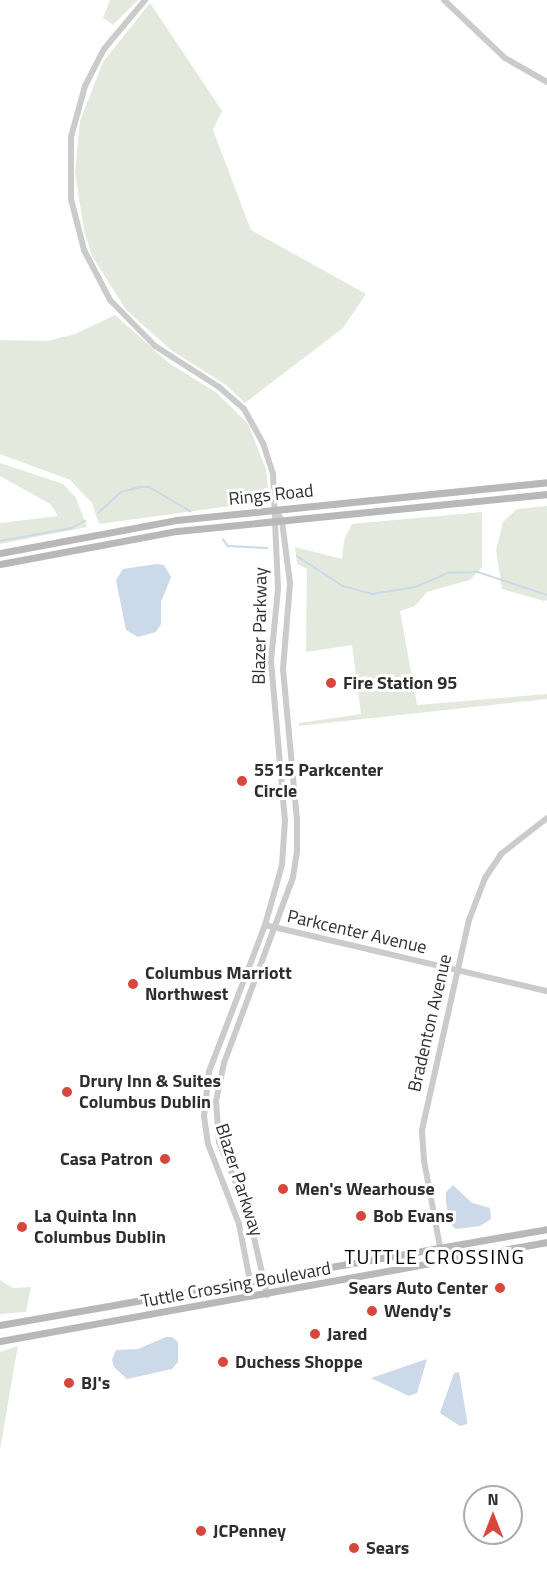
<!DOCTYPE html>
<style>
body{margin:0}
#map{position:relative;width:547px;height:1569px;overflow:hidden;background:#fff;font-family:"Titillium Web",sans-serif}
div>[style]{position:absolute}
.green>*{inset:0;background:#e3eadd}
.water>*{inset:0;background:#cbd9e9}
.stream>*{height:1.5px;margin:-0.75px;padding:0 0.75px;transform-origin:0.75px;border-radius:0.75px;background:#cbd9e9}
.tertiary>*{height:6px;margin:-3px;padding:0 3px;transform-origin:3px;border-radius:3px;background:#cbcbcb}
.secondary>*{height:7px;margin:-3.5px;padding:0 3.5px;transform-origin:3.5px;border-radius:3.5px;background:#b8b8b8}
.dots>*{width:16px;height:16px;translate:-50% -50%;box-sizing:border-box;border:3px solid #fff;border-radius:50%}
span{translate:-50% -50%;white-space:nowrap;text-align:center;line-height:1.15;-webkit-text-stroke:6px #fff;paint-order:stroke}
.street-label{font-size:18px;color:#2e2e2e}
.poi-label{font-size:18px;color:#2e2e2e;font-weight:700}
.left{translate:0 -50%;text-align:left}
.right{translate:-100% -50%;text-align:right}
.neighbourhood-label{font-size:20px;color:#000;letter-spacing:1.5px}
.north{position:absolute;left:463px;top:1485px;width:60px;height:60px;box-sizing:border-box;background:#fff;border:2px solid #ababab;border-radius:50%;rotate:0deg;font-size:16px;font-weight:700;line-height:24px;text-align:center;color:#2e2e2e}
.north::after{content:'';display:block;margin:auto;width:21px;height:27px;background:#d7473e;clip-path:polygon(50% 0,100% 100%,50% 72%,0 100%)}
</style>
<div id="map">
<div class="green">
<i style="clip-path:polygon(110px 0,138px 0,113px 25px,103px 18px)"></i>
<i style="clip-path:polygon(150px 3px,222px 111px,213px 130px,251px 230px,366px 294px,343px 328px,245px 403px,226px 385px,171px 350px,126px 310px,92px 256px,84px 231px,75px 172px,80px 121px,103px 62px)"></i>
<i style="clip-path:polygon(115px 315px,169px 363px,217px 393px,248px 424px,266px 469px,268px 488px,264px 488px,260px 502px,99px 524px,92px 503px,70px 480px,0 454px,0 340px,47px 341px,75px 334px)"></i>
<i style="clip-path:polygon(0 463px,63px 484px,76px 498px,87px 527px,0 544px,0 523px,58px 516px,50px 504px,0 476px)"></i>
<i style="clip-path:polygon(547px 506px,547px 600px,544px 601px,502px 589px,496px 550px,503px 522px,517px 509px)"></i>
<i style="clip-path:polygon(482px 512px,482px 567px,470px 580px,427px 592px,415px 606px,400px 611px,417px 705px,547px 694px,547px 699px,299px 726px,299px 723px,361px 714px,352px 645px,306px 652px,307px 569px,297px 564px,295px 547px,342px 559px,344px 540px,352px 524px)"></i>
<i style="clip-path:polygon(0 1280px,13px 1288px,31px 1287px,26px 1312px,0 1314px)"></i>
<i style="clip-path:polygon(18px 1346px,16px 1356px,0 1450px,0 1352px)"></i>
</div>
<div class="water">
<i style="clip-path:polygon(157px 564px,164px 565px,171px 577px,161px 602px,161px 624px,156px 632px,138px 637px,126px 630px,116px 580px,123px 569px)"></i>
<i style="clip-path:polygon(453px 1185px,472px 1203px,490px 1208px,491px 1219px,480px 1226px,456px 1229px,450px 1224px,446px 1203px,446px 1192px)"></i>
<i style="clip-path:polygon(166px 1337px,172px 1337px,178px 1342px,178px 1362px,172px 1369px,127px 1379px,114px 1367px,112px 1360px,116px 1350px,138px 1349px)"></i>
<i style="clip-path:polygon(427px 1359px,417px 1393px,409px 1396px,371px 1378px)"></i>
<i style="clip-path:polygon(459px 1372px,467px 1420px,467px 1424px,460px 1426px,440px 1413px,454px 1373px)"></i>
</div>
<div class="stream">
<i style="left:98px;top:513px;width:31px;rotate:-42deg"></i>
<i style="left:121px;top:492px;width:20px;rotate:-15deg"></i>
<i style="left:140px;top:487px;width:9px"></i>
<i style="left:149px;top:487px;width:48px;rotate:30.3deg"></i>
<i style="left:223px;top:539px;width:9px;rotate:54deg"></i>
<i style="left:228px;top:546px;width:39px;rotate:3deg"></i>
<i style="left:0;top:541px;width:73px;rotate:-10.2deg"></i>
<i style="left:72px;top:528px;width:15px;rotate:-28deg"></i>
<i style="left:297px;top:556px;width:55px;rotate:33.1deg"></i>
<i style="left:343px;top:586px;width:30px;rotate:15deg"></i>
<i style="left:372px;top:594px;width:45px;rotate:-9deg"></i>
<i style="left:416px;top:587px;width:35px;rotate:-24deg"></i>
<i style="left:448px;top:573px;width:30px;rotate:-2deg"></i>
<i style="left:478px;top:572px;width:73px;rotate:18.4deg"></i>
</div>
<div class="tertiary">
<i style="left:145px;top:0;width:64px;rotate:129.9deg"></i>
<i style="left:104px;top:49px;width:42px;rotate:117.2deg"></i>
<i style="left:85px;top:86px;width:53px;rotate:105.4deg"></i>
<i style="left:71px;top:137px;width:62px;rotate:90deg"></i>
<i style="left:71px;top:199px;width:53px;rotate:75.7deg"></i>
<i style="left:84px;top:250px;width:56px;rotate:62.5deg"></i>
<i style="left:110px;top:300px;width:64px;rotate:45.6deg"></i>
<i style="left:155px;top:346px;width:76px;rotate:32.6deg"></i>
<i style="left:219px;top:387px;width:33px;rotate:41deg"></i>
<i style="left:244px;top:409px;width:39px;rotate:61deg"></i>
<i style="left:263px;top:443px;width:33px;rotate:72deg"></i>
<i style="left:273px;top:474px;width:115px;rotate:87.5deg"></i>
<i style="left:278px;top:589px;width:72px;rotate:95.6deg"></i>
<i style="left:271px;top:661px;width:160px;rotate:85deg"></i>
<i style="left:285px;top:820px;width:45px;rotate:93.8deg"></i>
<i style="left:282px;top:865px;width:62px;rotate:105.8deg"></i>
<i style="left:265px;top:925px;width:157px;rotate:110.9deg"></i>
<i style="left:209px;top:1072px;width:44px;rotate:96.5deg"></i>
<i style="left:204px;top:1116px;width:28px;rotate:82deg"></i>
<i style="left:208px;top:1144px;width:86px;rotate:68.8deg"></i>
<i style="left:239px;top:1224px;width:74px;rotate:79.1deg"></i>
<i style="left:444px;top:0;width:84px;rotate:43.6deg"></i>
<i style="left:505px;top:58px;width:48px;rotate:29.7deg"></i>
<i style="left:265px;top:925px;width:290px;rotate:13.2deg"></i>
<i style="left:443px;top:1263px;width:105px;rotate:-100.5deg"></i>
<i style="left:424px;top:1160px;width:30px;rotate:-94deg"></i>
<i style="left:422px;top:1130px;width:215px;rotate:-77.4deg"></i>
<i style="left:469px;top:920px;width:45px;rotate:-69.1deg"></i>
<i style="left:485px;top:878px;width:29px;rotate:-56deg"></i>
<i style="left:501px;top:854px;width:58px;rotate:-38deg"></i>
<i style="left:267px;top:1295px;width:82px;rotate:-102.7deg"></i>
<i style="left:249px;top:1215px;width:79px;rotate:-112.3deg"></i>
<i style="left:219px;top:1142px;width:41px;rotate:-94.2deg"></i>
<i style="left:216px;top:1101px;width:39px;rotate:-78deg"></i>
<i style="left:224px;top:1063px;width:198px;rotate:-69.6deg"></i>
<i style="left:293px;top:877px;width:26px;rotate:-81deg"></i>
<i style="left:297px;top:851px;width:31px;rotate:-90deg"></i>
<i style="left:297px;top:820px;width:152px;rotate:-95.3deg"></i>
<i style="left:283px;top:669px;width:86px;rotate:-85.3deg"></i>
<i style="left:290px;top:583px;width:63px;rotate:-97.4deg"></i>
<i style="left:282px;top:521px;width:13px;rotate:-119deg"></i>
</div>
<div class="secondary">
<i style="left:0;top:553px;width:179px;rotate:-10.6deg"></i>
<i style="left:176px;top:520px;width:373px;rotate:-5.8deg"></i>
<i style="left:0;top:564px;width:180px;rotate:-10.6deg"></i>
<i style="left:177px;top:531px;width:372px;rotate:-5.7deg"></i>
<i style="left:0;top:1325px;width:555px;rotate:-9.95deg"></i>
<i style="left:0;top:1341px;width:556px;rotate:-10.26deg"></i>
</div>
<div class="dots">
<i style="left:331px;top:683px;background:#d7473e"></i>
<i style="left:242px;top:781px;background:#d7473e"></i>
<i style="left:133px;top:984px;background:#d7473e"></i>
<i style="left:67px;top:1092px;background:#d7473e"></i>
<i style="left:165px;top:1159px;background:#d7473e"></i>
<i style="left:283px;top:1189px;background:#d7473e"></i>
<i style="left:361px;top:1216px;background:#d7473e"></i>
<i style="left:22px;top:1227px;background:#d7473e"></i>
<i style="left:500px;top:1288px;background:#d7473e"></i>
<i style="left:372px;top:1311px;background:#d7473e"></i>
<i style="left:315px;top:1334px;background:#d7473e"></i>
<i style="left:223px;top:1362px;background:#d7473e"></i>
<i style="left:69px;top:1383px;background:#d7473e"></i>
<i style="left:201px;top:1531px;background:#d7473e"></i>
<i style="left:354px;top:1548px;background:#d7473e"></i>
</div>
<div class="street-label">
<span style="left:271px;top:495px;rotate:-6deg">Rings Road</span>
<span style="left:260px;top:626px;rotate:-89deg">Blazer Parkway</span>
<span style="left:357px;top:932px;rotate:13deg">Parkcenter Avenue</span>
<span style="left:430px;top:1023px;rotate:-77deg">Bradenton Avenue</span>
<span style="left:239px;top:1180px;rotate:72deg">Blazer Parkway</span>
<span style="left:236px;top:1285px;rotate:-10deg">Tuttle Crossing Boulevard</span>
</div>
<div class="poi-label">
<span class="left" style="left:343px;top:683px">Fire Station 95</span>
<span class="left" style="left:254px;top:781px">5515 Parkcenter<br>Circle</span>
<span class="left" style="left:145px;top:984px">Columbus Marriott<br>Northwest</span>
<span class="left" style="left:79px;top:1092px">Drury Inn &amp; Suites<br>Columbus Dublin</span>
<span class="right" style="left:153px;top:1159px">Casa Patron</span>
<span class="left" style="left:295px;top:1189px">Men's Wearhouse</span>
<span class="left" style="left:373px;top:1216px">Bob Evans</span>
<span class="left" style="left:34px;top:1227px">La Quinta Inn<br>Columbus Dublin</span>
<span class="right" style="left:488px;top:1288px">Sears Auto Center</span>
<span class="left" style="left:384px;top:1311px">Wendy's</span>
<span class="left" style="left:327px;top:1334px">Jared</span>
<span class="left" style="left:235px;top:1362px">Duchess Shoppe</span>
<span class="left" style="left:81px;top:1383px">BJ's</span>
<span class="left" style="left:213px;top:1531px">JCPenney</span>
<span class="left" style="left:366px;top:1548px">Sears</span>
</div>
<div class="neighbourhood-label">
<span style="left:435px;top:1256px">TUTTLE CROSSING</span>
</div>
<div class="north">N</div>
</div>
